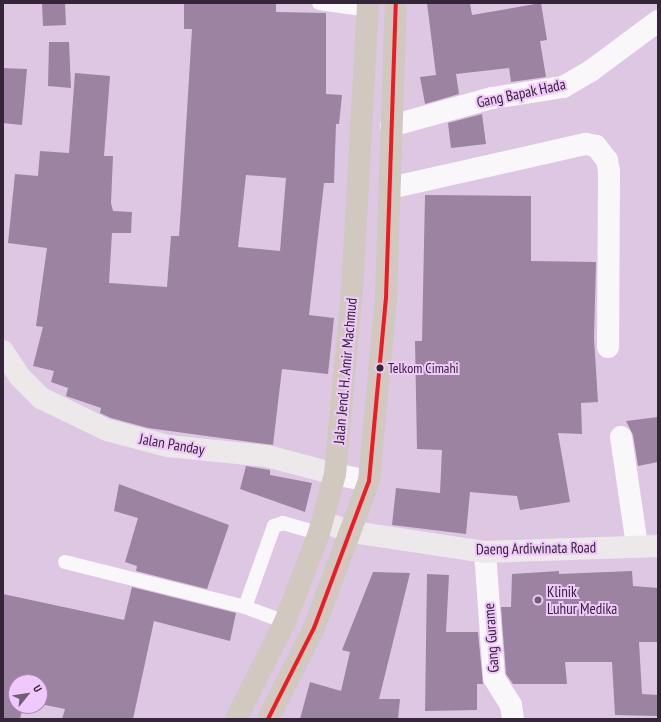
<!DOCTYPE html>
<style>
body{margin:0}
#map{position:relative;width:661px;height:722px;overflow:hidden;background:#ddc7e3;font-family:"PT Sans Narrow",sans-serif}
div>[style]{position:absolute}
.building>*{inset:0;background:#9b83a1}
.lane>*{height:14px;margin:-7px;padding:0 7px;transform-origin:7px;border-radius:7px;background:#faf7fb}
.street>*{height:22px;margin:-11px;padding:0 11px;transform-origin:11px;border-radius:11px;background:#faf7fb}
.secondary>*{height:22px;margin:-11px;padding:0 11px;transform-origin:11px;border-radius:11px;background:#ede8ea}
.highway>*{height:22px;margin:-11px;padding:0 11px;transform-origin:11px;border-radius:11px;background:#d1c8c0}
.bus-1>*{height:4px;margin:-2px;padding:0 2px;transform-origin:2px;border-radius:2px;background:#ed1c24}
.dots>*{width:11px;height:11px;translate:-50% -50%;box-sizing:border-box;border:2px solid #f1c8fc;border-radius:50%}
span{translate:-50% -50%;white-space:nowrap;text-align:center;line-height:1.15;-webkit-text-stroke:4px #f1c8fc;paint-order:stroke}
.bus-label{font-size:14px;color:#352539}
.left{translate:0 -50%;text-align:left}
.street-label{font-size:15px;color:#352539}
.poi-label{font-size:15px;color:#352539}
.frame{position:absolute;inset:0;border:4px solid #352539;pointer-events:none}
.north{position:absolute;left:8px;top:674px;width:40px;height:40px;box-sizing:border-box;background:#f1c8fc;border:1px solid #a687ae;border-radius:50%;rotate:60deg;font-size:11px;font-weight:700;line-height:16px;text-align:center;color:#352539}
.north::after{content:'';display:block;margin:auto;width:14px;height:18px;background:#705e74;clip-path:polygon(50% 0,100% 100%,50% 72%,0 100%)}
</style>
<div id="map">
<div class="building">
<i style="clip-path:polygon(42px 3px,65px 3px,66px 25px,43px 26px)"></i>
<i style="clip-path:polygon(evenodd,184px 3px,276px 3px,276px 12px,326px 13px,326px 94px,342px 95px,339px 124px,336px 124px,334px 183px,324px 183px,309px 315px,334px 318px,328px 374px,282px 369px,273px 445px,148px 428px,111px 418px,100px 413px,101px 408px,66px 396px,68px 388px,51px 382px,54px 371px,33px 366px,43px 327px,36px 326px,47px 248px,8px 243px,15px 174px,38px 176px,40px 151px,69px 153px,75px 73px,110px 76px,104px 156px,113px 156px,111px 203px,113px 211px,132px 212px,131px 233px,112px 233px,109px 283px,167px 287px,171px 236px,179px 236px,182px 193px,192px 29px,184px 29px,184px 3px,246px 175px,286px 178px,280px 251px,238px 247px,246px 175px)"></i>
<i style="clip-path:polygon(427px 3px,470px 3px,472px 15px,541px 3px,547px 40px,540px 41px,546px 77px,511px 82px,509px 68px,456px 74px,459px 94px,425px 104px,420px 77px,436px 75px)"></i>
<i style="clip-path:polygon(49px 42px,69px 42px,71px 88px,48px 86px)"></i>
<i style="clip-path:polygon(3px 68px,27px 69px,22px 125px,3px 123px)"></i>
<i style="clip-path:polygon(482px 114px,486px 144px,451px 148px,448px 123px)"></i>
<i style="clip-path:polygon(425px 195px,531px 196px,531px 261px,596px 262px,594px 338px,598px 402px,581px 403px,582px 434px,558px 433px,570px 502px,520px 510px,517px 496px,470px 492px,466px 534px,392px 525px,396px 488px,440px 493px,442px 450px,417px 449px,415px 341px,422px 341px)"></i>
<i style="clip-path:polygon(658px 417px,658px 462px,638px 466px,633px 435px,626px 421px)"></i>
<i style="clip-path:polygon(246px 466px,270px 470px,270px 475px,312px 483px,305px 512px,240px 489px)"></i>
<i style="clip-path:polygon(119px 484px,229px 525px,207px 589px,136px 571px,137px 566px,125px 562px,138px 518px,114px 511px)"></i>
<i style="clip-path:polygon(559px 571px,559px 574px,632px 571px,633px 586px,658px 588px,658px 642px,639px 642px,642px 694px,658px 695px,658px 716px,615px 715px,612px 662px,565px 662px,567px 684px,513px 684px,506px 674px,501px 607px,511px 607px,512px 574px)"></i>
<i style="clip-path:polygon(373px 572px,410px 573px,379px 699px,400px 699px,398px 719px,300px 719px,310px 682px,341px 691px,350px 652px,342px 650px)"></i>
<i style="clip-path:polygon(427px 574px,449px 575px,446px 632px,478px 632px,483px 684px,477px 684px,477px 710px,425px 711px)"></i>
<i style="clip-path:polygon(132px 587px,236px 613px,230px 641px,154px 621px,133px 719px,62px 719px,65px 709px,40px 704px,40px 682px,16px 682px,16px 706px,23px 706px,20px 719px,3px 719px,3px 594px,124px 620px)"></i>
</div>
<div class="lane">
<i style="left:319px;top:3px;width:49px;rotate:8.1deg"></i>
<i style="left:65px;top:562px;width:186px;rotate:14deg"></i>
<i style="left:245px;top:607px;width:43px;rotate:20.6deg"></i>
<i style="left:245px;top:607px;width:86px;rotate:-70.3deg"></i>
<i style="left:274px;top:526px;width:9px;rotate:-18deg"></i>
<i style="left:283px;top:523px;width:37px;rotate:16deg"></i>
</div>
<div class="street">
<i style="left:391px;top:126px;width:105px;rotate:-15.5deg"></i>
<i style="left:492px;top:98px;width:72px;rotate:-8.8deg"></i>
<i style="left:563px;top:87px;width:34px;rotate:-30deg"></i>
<i style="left:592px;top:70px;width:82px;rotate:-36.6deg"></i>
<i style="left:390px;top:188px;width:201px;rotate:-12.7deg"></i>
<i style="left:586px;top:144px;width:10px;rotate:11deg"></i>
<i style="left:596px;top:146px;width:18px;rotate:52deg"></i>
<i style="left:607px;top:160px;width:11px;rotate:80deg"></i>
<i style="left:609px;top:171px;width:176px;rotate:90.3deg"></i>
<i style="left:621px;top:437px;width:110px;rotate:81.6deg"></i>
<i style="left:335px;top:474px;width:35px;rotate:12deg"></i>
<i style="left:485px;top:552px;width:126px;rotate:85.9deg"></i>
<i style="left:494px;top:678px;width:32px;rotate:58deg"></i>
<i style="left:511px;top:705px;width:14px;rotate:82deg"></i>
</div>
<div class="secondary">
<i style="left:3px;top:351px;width:31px;rotate:57deg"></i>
<i style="left:20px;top:377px;width:30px;rotate:45deg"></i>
<i style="left:41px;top:398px;width:73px;rotate:25.9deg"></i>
<i style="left:107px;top:430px;width:63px;rotate:14.7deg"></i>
<i style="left:168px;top:446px;width:100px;rotate:5.8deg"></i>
<i style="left:267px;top:456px;width:70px;rotate:14.8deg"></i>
<i style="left:322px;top:522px;width:33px;rotate:18deg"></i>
<i style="left:353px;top:532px;width:134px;rotate:8.6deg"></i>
<i style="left:485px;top:552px;width:173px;rotate:-2deg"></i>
</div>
<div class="highway">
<i style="left:236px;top:719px;width:109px;rotate:-63.2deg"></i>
<i style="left:285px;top:622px;width:95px;rotate:-69.1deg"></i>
<i style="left:319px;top:533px;width:61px;rotate:-74.8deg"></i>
<i style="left:335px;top:474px;width:184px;rotate:-84.7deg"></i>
<i style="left:352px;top:291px;width:288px;rotate:-86.8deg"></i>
<i style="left:268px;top:719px;width:102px;rotate:-63.2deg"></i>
<i style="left:314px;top:628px;width:157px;rotate:-69.5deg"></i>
<i style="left:369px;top:481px;width:184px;rotate:-84.7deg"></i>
<i style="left:386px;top:298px;width:295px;rotate:-88.1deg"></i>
</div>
<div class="bus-1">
<i style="left:268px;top:719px;width:102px;rotate:-63.2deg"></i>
<i style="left:314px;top:628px;width:157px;rotate:-69.5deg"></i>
<i style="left:369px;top:481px;width:184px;rotate:-84.7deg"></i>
<i style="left:386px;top:298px;width:295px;rotate:-88.1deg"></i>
</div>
<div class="dots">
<i style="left:380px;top:368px;background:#352539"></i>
<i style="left:538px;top:600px;background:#705e74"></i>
</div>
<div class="bus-label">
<span class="left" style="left:388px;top:368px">Telkom Cimahi</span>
</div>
<div class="street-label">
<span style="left:521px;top:93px;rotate:-12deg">Gang Bapak Hada</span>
<span style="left:345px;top:371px;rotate:-85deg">Jalan Jend. H. Amir Machmud</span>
<span style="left:172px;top:444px;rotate:10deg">Jalan Panday</span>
<span style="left:536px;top:548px;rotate:-1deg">Daeng Ardiwinata Road</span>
<span style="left:491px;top:638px;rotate:-94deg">Gang Gurame</span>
</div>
<div class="poi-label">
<span class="left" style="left:547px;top:600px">Klinik<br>Luhur Medika</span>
</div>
<div class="frame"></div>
<div class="north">U</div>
</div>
